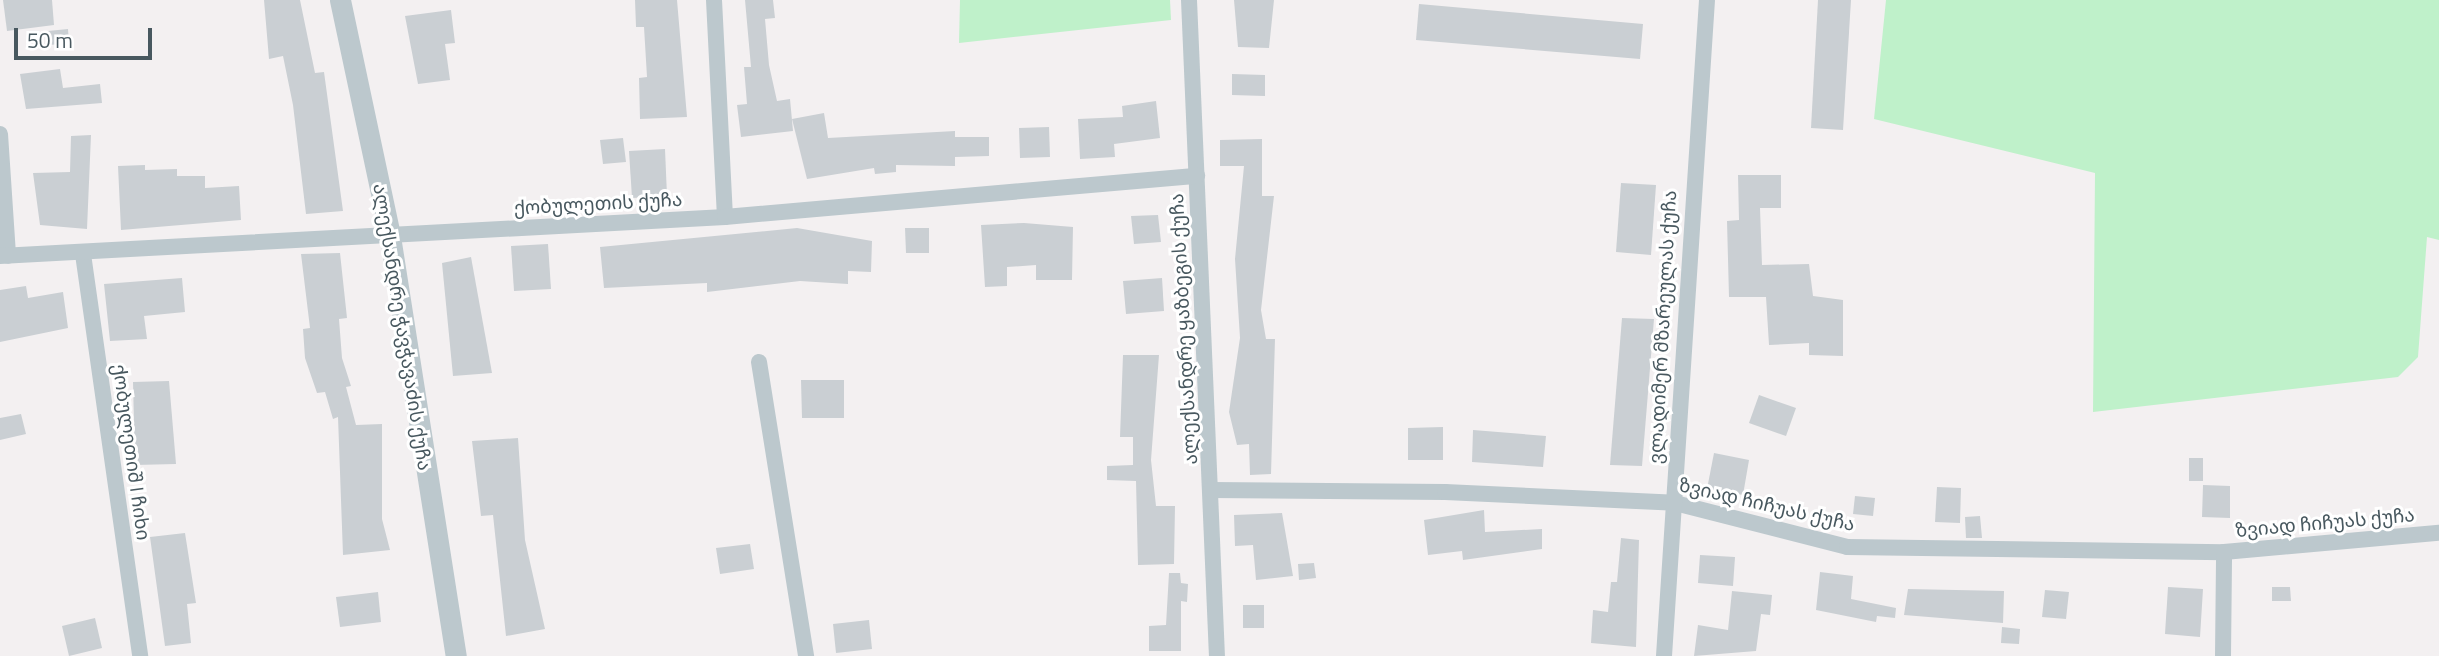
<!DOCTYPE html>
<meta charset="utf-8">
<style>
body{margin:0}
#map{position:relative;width:2439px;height:656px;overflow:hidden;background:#f3f0f1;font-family:"Titillium Web","Noto Sans Georgian",sans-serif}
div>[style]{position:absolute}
.green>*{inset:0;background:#bff1ca}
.building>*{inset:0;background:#cacfd3}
.minor>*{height:16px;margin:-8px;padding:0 8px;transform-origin:8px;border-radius:8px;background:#bcc8cd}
.tertiary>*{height:21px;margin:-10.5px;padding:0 10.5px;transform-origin:10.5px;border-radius:10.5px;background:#bcc8cd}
span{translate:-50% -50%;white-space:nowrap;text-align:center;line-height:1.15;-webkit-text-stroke:6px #fff;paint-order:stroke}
.street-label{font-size:19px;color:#48585f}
.scale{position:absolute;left:14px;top:28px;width:138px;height:32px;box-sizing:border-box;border:4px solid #48585f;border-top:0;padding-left:9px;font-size:21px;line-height:24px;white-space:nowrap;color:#48585f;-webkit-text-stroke:5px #fff;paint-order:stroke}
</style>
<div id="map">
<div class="green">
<i style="clip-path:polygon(960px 0,1170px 0,1171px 20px,959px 43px)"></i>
<i style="clip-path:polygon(1886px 0,2439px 0,2439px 240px,2427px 237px,2418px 357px,2398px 377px,2093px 412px,2095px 173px,1874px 119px)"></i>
</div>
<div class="building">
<i style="clip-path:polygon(3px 0,52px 0,54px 25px,7px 31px)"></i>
<i style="clip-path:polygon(264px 0,300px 0,315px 73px,324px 72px,343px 211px,306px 214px,293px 105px,283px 56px,269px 59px)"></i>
<i style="clip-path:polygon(635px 0,677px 0,687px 117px,640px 119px,639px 78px,647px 77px,644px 27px,636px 27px)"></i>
<i style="clip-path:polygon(745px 0,773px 0,775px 18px,765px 19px,769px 65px,777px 101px,790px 99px,793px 131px,741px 137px,737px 105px,747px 104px,744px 67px,751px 67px)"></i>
<i style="clip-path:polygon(1234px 0,1274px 0,1269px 48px,1238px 47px)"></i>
<i style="clip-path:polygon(1818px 0,1851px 0,1843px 130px,1811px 128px)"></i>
<i style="clip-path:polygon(1419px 4px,1643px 24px,1640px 59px,1416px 40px)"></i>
<i style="clip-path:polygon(451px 10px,455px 43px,445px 44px,450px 80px,418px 84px,405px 16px)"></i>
<i style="clip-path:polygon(68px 29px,69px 43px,50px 45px,48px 31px)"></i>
<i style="clip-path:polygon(60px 69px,63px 88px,100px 84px,102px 103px,26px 109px,20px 74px)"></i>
<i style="clip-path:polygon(1232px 74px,1265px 75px,1265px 96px,1232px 95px)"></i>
<i style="clip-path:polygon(1156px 101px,1160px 138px,1114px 144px,1115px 157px,1080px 159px,1078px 119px,1123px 117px,1122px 106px)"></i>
<i style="clip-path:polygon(824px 113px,828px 138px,955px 131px,955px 137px,989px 137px,989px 156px,955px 157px,955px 166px,896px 165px,896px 172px,875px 174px,874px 168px,807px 179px,792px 119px)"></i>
<i style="clip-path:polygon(1049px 127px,1050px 157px,1020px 158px,1019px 128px)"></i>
<i style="clip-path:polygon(91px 135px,87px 229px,40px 225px,33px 173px,70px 172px,71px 136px)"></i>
<i style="clip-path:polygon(623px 138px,626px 162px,603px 164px,600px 140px)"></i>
<i style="clip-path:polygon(1262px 139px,1262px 196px,1274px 196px,1261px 310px,1266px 339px,1275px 339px,1271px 474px,1250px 475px,1249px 444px,1237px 445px,1229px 412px,1240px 338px,1235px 259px,1244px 166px,1220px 166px,1220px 140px)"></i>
<i style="clip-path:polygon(665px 149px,667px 196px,632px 198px,629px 151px)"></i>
<i style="clip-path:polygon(145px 165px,145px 170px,177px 169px,177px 176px,205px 176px,205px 188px,239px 186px,241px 220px,121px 230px,118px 166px)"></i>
<i style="clip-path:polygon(1738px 175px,1781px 175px,1781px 208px,1760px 208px,1762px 265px,1809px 264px,1813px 296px,1843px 300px,1843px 356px,1809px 355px,1809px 343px,1769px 345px,1766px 297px,1729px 297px,1727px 221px,1739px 220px)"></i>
<i style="clip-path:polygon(1621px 183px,1656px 185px,1651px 255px,1616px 252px)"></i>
<i style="clip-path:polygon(1158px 215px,1161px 242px,1134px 244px,1131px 216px)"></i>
<i style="clip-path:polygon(1024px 223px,1073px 227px,1072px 280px,1036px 280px,1036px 265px,1007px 267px,1007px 286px,985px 287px,981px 225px)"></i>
<i style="clip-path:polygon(797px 228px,872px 241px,871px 272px,848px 271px,848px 284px,800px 281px,707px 292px,707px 283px,604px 288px,600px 247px)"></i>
<i style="clip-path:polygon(905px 228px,929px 228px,929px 253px,906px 253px)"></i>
<i style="clip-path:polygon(548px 244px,551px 289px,514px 291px,511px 246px)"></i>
<i style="clip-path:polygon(340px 253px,347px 318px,339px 319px,342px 358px,351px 386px,346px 387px,356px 425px,382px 424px,382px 519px,390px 550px,343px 555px,338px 417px,333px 419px,325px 392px,317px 393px,305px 358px,303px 329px,310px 328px,301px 254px)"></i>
<i style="clip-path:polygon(471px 257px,492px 373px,453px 376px,442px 263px)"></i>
<i style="clip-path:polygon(182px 278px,185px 312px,144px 316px,147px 339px,110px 341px,104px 284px)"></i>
<i style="clip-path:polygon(1162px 278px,1164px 311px,1126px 314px,1123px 281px)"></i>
<i style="clip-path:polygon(26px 286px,28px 298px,63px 292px,68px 328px,0 342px,0 290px)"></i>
<i style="clip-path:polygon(1622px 318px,1654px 319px,1642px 466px,1610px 465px)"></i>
<i style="clip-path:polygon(1123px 355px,1159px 355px,1151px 460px,1156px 506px,1175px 506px,1174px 564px,1138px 565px,1136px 481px,1107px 480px,1107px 466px,1133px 465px,1133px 437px,1120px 437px)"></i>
<i style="clip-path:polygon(801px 380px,844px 380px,844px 418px,802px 418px)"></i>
<i style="clip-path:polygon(169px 381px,176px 464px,135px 465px,133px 382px)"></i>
<i style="clip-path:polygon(1759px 395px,1796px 408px,1786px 436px,1749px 423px)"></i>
<i style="clip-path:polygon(21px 414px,26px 434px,0 440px,0 418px)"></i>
<i style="clip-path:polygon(1443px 427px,1443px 460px,1408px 460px,1408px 428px)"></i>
<i style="clip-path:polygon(1473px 430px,1546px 436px,1543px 467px,1472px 462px)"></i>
<i style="clip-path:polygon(518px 438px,525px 540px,545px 629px,506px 636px,493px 515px,481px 516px,472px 441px)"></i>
<i style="clip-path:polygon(1714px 453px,1749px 460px,1743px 495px,1707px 489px)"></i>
<i style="clip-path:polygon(2189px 458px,2203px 458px,2203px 481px,2189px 481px)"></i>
<i style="clip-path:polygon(2203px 485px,2230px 486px,2230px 518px,2202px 517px)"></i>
<i style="clip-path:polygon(1937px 487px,1961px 488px,1960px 523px,1935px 522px)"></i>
<i style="clip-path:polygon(1855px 496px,1875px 498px,1873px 516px,1853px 514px)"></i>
<i style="clip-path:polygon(1484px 510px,1485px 532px,1542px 529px,1542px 549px,1463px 560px,1462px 551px,1428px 555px,1424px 520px)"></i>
<i style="clip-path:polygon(1282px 513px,1293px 576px,1256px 580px,1253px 545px,1235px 546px,1234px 515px)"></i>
<i style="clip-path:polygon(1980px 516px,1982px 538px,1966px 538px,1965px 517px)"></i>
<i style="clip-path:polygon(185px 533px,196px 603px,187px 604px,191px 643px,165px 646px,150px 537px)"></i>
<i style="clip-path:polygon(1621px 538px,1639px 540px,1636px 647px,1591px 643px,1593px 610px,1608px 612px,1611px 582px,1617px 582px)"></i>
<i style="clip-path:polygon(750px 544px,754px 569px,720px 574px,716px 548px)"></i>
<i style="clip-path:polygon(1700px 555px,1735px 557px,1733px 586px,1698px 583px)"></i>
<i style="clip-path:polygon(1314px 563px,1316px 578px,1299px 580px,1298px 564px)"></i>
<i style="clip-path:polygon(1820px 572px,1853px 576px,1851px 599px,1896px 608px,1895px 618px,1877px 616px,1876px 622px,1816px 610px)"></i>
<i style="clip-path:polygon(1169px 573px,1180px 573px,1181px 583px,1188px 584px,1187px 602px,1181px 601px,1181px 651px,1149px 651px,1149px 626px,1166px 625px)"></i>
<i style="clip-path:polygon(2168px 587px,2203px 589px,2200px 637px,2165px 634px)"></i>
<i style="clip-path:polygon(2272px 587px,2290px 587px,2291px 601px,2272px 601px)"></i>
<i style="clip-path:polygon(1908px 589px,2004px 591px,2003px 623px,1904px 615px)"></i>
<i style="clip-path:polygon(2045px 590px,2069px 592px,2066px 619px,2042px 617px)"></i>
<i style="clip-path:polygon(1732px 591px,1772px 595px,1770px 615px,1761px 614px,1756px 651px,1694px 656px,1698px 625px,1728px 630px)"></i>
<i style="clip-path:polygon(378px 592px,381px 622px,340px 627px,336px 597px)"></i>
<i style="clip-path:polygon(1243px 605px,1264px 605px,1264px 628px,1243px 628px)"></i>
<i style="clip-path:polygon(95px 618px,102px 648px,69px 656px,62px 626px)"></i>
<i style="clip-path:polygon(869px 620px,872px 649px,836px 653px,833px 624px)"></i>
<i style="clip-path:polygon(2002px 627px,2020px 629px,2019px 644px,2001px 643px)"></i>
</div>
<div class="minor">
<i style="left:714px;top:0;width:217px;rotate:87.1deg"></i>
<i style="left:1189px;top:0;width:657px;rotate:87.56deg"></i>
<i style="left:0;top:134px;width:122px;rotate:86.2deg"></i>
<i style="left:83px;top:254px;width:406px;rotate:81.9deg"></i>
<i style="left:0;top:256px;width:726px;rotate:-3.08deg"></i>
<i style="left:725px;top:217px;width:474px;rotate:-5deg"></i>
<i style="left:759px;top:362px;width:298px;rotate:80.9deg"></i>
<i style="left:1211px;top:490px;width:234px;rotate:0.5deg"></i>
<i style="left:1445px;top:492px;width:230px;rotate:2.7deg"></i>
<i style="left:1675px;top:503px;width:178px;rotate:14.3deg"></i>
<i style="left:1847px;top:547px;width:377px;rotate:0.8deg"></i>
<i style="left:2224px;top:552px;width:216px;rotate:-5.1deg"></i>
<i style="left:1664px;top:656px;width:657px;rotate:-86.25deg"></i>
<i style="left:2223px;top:656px;width:104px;rotate:-89.4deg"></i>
</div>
<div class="tertiary">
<i style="left:340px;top:0;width:241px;rotate:78deg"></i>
<i style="left:390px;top:236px;width:425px;rotate:81.1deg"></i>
</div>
<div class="street-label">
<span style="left:598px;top:203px;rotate:-3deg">ქობულეთის ქუჩა</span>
<span style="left:403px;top:327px;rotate:81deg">ალექსანდრე ჭავჭავაძის ქუჩა</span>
<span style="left:1662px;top:327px;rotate:-87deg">ვლადიმერ მზარეულას ქუჩა</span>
<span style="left:1183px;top:329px;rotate:-93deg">ალექსანდრე ყაზბეგის ქუჩა</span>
<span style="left:132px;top:452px;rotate:82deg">ქობულეთიშ I ჩიხი</span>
<span style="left:1767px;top:504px;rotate:13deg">ზვიად ჩიჩუას ქუჩა</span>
<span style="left:2325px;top:522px;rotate:-5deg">ზვიად ჩიჩუას ქუჩა</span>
</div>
<div class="scale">50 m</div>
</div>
